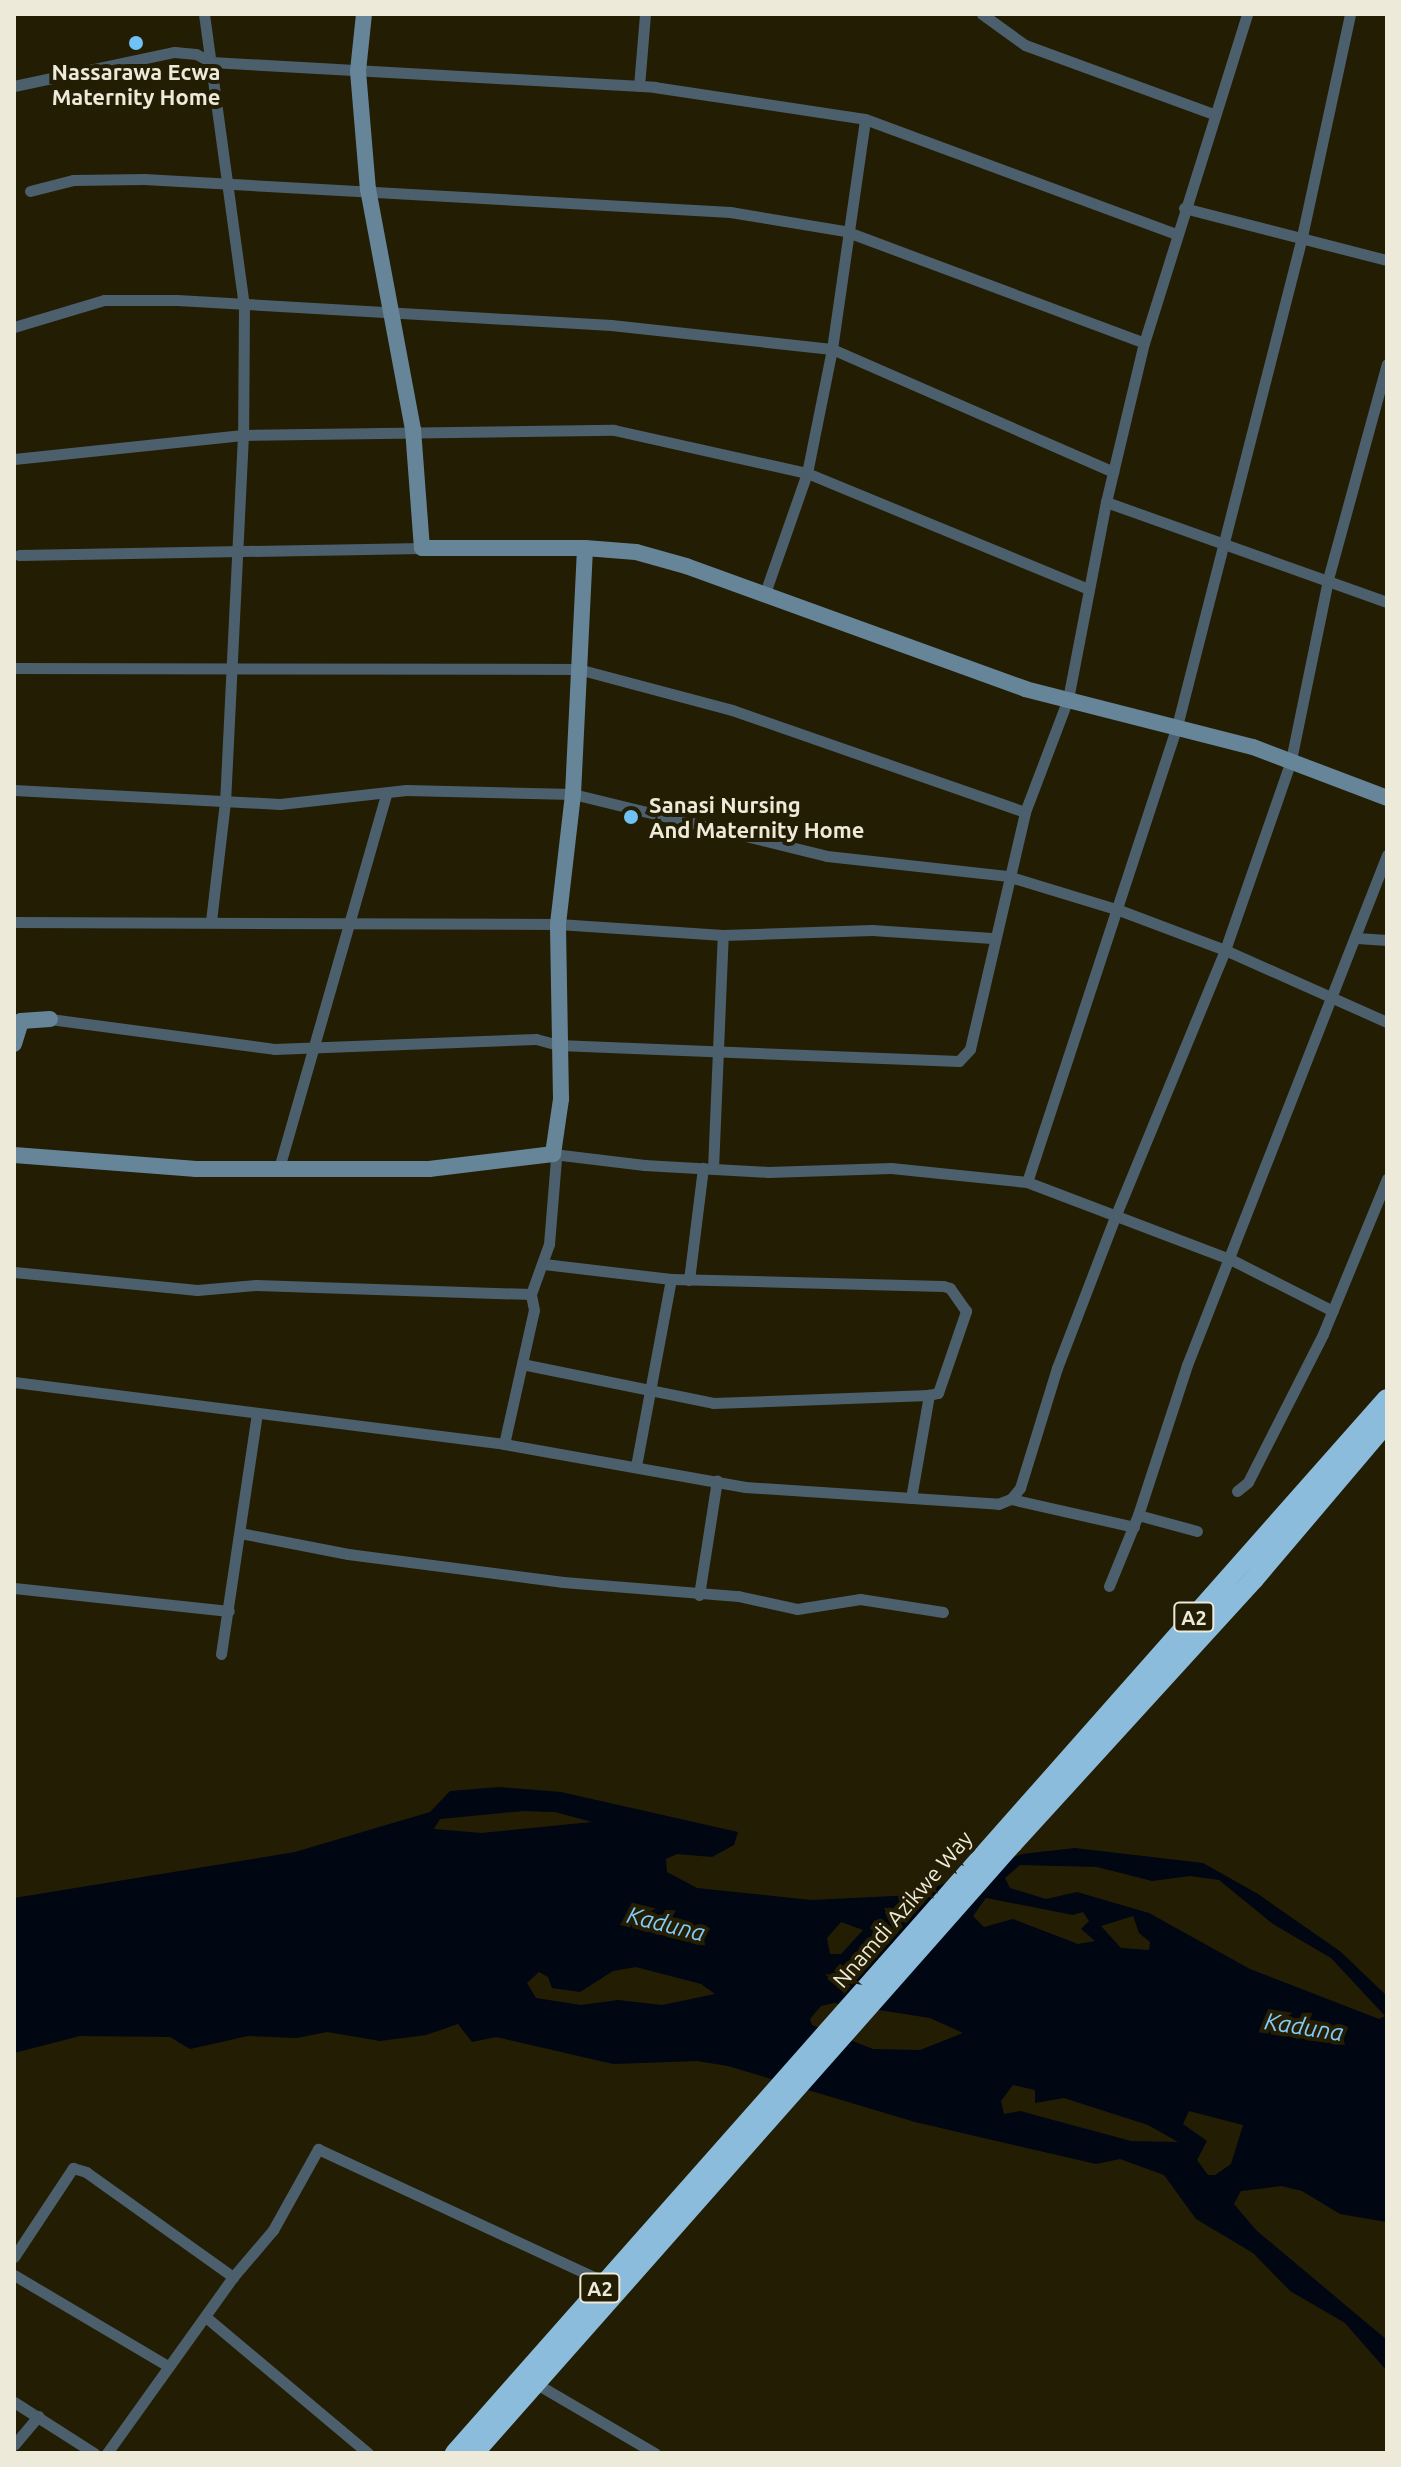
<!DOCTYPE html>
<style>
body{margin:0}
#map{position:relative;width:1401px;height:2467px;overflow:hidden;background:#231d04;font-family:Ubuntu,sans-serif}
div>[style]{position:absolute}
.water>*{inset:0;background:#000612}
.street>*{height:11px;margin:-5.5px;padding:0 5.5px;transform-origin:5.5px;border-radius:5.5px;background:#4c5f6c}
.secondary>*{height:16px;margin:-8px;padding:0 8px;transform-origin:8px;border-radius:8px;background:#668599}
.highway>*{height:20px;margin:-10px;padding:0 10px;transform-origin:10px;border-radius:10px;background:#8cbcdc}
.dots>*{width:22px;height:22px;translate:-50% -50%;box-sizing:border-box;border:4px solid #231d04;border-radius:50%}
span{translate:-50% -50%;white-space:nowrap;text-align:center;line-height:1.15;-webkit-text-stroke:8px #231d04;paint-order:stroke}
.shield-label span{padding:2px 6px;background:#231d04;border:2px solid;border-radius:6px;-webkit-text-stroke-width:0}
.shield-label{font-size:20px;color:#eeeada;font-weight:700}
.poi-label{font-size:22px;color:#eeeada;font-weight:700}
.left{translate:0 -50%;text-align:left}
.street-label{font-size:22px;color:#eeeada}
.water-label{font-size:24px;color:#82cbf9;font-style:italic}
.frame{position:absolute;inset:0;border:16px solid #eeeada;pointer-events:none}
</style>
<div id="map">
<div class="water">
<i style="clip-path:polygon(evenodd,499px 1787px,561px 1792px,738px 1832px,734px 1845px,712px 1857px,677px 1854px,666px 1859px,667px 1872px,697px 1888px,811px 1900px,915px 1895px,1022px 1854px,1075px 1848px,1203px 1863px,1258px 1894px,1341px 1952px,1387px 1996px,1387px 2222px,1340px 2214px,1302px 2191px,1281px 2186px,1241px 2191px,1234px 2204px,1256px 2230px,1387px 2340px,1387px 2371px,1345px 2323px,1290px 2291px,1253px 2253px,1196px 2219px,1164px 2175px,1120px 2159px,1096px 2164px,915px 2122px,728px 2066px,697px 2061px,613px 2064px,496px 2037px,472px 2042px,458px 2024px,426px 2035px,380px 2041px,327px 2032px,297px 2038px,248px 2036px,190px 2049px,170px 2037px,80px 2036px,14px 2053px,14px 1898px,295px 1852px,430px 1812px,450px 1791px,499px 1787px,524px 1811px,555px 1812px,592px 1822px,481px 1833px,434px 1829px,440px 1819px,524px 1811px,499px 1787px,1020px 1865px,1097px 1867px,1152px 1881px,1190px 1876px,1219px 1880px,1273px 1924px,1331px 1958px,1385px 2016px,1379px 2019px,1250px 1969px,1149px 1913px,1077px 1892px,1046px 1899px,1010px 1888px,1005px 1878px,1020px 1865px,499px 1787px,986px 1898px,1073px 1915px,1083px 1912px,1089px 1921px,1081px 1929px,1095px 1941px,1078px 1944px,1013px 1919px,984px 1927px,973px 1916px,986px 1898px,499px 1787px,1133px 1916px,1139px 1933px,1150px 1942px,1149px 1950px,1121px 1948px,1101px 1926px,1133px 1916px,499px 1787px,841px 1922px,863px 1930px,841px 1954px,830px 1954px,827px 1938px,841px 1922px,499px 1787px,636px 1967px,701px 1984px,715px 1994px,662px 2005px,618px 2000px,581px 2005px,536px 1998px,527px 1983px,539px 1972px,548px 1977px,552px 1988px,580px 1992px,613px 1971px,636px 1967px,499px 1787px,834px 2003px,930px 2018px,963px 2033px,920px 2050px,873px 2049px,812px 2025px,810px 2019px,821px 2006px,834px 2003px,499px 1787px,1013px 2085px,1035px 2090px,1035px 2103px,1064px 2098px,1148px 2125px,1178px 2142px,1131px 2141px,1020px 2111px,1004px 2114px,1001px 2101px,1013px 2085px,499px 1787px,1189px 2111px,1243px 2125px,1231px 2164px,1215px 2175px,1208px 2175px,1197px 2160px,1207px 2141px,1183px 2124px,1189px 2111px)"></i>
</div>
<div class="street">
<i style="left:204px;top:14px;width:296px;rotate:82.2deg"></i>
<i style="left:244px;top:307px;width:128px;rotate:90.4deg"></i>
<i style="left:243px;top:435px;width:367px;rotate:92.8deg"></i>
<i style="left:225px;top:802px;width:120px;rotate:96.7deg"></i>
<i style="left:982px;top:14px;width:53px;rotate:35.8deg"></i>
<i style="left:1025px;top:45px;width:201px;rotate:20.1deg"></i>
<i style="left:14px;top:86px;width:164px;rotate:-12deg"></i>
<i style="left:174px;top:52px;width:22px;rotate:5deg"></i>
<i style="left:196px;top:54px;width:17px;rotate:28deg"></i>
<i style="left:211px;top:62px;width:444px;rotate:3.2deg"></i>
<i style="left:654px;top:87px;width:213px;rotate:8.6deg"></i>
<i style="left:865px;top:119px;width:332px;rotate:20.3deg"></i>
<i style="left:639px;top:86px;width:72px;rotate:-85.2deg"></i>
<i style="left:30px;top:191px;width:44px;rotate:-14.3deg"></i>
<i style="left:73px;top:180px;width:71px;rotate:-0.8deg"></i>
<i style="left:144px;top:179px;width:587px;rotate:3.22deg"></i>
<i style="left:730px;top:212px;width:117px;rotate:9.4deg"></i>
<i style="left:845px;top:231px;width:319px;rotate:20.5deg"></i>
<i style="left:1184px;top:208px;width:210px;rotate:14.4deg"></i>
<i style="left:14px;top:327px;width:94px;rotate:-16.7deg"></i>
<i style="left:104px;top:300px;width:73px"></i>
<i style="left:177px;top:300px;width:435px;rotate:3.3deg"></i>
<i style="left:611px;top:325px;width:222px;rotate:6.2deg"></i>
<i style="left:832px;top:349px;width:307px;rotate:23.6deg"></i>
<i style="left:14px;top:459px;width:230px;rotate:-6deg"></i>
<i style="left:243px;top:435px;width:371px;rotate:-0.8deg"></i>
<i style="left:614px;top:430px;width:198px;rotate:12.6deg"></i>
<i style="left:807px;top:473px;width:305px;rotate:22.4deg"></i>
<i style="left:1106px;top:502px;width:298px;rotate:19.6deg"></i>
<i style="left:19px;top:555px;width:403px;rotate:-1deg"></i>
<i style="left:765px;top:593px;width:127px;rotate:-70.7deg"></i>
<i style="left:807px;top:473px;width:126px;rotate:-78.6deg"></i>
<i style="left:832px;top:349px;width:232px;rotate:-81.8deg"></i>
<i style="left:14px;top:668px;width:564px;rotate:0.1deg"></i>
<i style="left:578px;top:669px;width:159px;rotate:14.9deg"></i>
<i style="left:732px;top:710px;width:310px;rotate:19.2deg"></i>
<i style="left:14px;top:790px;width:266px;rotate:3deg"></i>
<i style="left:280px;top:804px;width:127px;rotate:-6.3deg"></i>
<i style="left:406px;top:790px;width:167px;rotate:1.4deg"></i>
<i style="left:573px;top:794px;width:261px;rotate:13.7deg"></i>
<i style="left:827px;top:856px;width:181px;rotate:6.3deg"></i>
<i style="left:1007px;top:876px;width:117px;rotate:16.9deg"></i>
<i style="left:1119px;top:910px;width:113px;rotate:20.7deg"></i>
<i style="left:1225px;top:950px;width:177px;rotate:24deg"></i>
<i style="left:14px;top:922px;width:544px;rotate:0.21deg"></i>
<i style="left:558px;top:924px;width:165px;rotate:3.8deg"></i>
<i style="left:723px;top:935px;width:149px;rotate:-1.9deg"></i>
<i style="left:872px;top:930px;width:120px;rotate:3.8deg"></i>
<i style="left:1357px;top:938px;width:30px;rotate:4deg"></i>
<i style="left:50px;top:1019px;width:226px;rotate:7.6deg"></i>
<i style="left:274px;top:1049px;width:262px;rotate:-2.2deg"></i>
<i style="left:536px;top:1039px;width:23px;rotate:15deg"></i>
<i style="left:558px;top:1045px;width:401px;rotate:2.3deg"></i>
<i style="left:959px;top:1061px;width:16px;rotate:-47deg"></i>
<i style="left:970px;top:1049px;width:243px;rotate:-76.9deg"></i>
<i style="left:1025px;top:812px;width:121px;rotate:-69.2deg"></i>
<i style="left:1068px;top:699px;width:201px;rotate:-79.1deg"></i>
<i style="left:1106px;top:502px;width:163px;rotate:-76.6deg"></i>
<i style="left:1144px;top:343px;width:345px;rotate:-72.6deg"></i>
<i style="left:553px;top:1154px;width:92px;rotate:6.9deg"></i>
<i style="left:644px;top:1165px;width:124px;rotate:3.2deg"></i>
<i style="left:768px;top:1172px;width:123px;rotate:-1.9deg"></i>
<i style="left:891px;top:1168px;width:137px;rotate:5.9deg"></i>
<i style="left:1027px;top:1182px;width:217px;rotate:20.8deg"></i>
<i style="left:1230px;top:1259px;width:115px;rotate:26.8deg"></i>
<i style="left:279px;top:1168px;width:389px;rotate:-74deg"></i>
<i style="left:713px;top:1169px;width:234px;rotate:-87.6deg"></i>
<i style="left:1027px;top:1182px;width:480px;rotate:-71.8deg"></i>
<i style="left:1177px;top:726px;width:501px;rotate:-75.66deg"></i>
<i style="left:1301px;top:241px;width:232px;rotate:-77.8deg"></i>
<i style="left:14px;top:1272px;width:184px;rotate:5.6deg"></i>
<i style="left:197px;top:1290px;width:59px;rotate:-4.8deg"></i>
<i style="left:256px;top:1285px;width:275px;rotate:1.9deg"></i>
<i style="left:689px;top:1280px;width:113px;rotate:-82.9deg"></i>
<i style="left:522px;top:1364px;width:195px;rotate:11.5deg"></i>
<i style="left:713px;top:1403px;width:216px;rotate:-2.1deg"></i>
<i style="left:929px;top:1395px;width:9px;rotate:-13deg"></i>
<i style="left:938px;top:1393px;width:87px;rotate:-71.1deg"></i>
<i style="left:966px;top:1311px;width:28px;rotate:-125deg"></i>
<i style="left:950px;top:1288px;width:7px;rotate:-164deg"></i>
<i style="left:943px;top:1286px;width:272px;rotate:-178.5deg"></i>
<i style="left:671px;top:1279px;width:128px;rotate:-173.3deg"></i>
<i style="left:14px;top:1382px;width:494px;rotate:7.2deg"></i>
<i style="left:504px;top:1444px;width:245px;rotate:10.1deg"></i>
<i style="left:745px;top:1487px;width:254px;rotate:3.8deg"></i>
<i style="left:998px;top:1504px;width:14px;rotate:-21deg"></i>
<i style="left:1011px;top:1499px;width:14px;rotate:-51deg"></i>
<i style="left:1020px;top:1488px;width:126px;rotate:-72.9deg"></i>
<i style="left:1057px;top:1368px;width:162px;rotate:-69deg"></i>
<i style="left:1115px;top:1217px;width:289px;rotate:-67.6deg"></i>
<i style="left:1225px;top:950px;width:201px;rotate:-70.8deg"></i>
<i style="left:1291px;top:760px;width:185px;rotate:-78.4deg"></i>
<i style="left:1328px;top:579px;width:223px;rotate:-74.7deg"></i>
<i style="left:504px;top:1444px;width:137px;rotate:-77.4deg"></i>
<i style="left:534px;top:1310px;width:16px;rotate:-101deg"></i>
<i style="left:531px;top:1294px;width:53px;rotate:-70.2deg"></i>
<i style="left:549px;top:1244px;width:86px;rotate:-85.3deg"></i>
<i style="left:636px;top:1466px;width:190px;rotate:-79.4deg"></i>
<i style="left:1237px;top:1491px;width:14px;rotate:-39deg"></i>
<i style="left:1248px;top:1482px;width:166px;rotate:-63.1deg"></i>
<i style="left:1323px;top:1334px;width:168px;rotate:-67.6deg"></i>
<i style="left:911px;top:1498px;width:105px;rotate:-80.1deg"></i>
<i style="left:1011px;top:1499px;width:126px;rotate:12.8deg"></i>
<i style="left:1138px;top:1515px;width:61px;rotate:15.2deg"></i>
<i style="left:240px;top:1533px;width:110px;rotate:11deg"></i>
<i style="left:348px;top:1554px;width:217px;rotate:7.4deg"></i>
<i style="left:563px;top:1582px;width:176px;rotate:4.6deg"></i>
<i style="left:738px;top:1596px;width:60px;rotate:12.4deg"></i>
<i style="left:797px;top:1609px;width:64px;rotate:-9deg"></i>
<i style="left:860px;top:1599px;width:84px;rotate:8.9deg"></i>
<i style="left:1109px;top:1586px;width:77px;rotate:-67.8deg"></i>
<i style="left:1138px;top:1515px;width:158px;rotate:-71.9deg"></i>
<i style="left:1187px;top:1365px;width:548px;rotate:-68.59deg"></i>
<i style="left:14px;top:1588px;width:216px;rotate:6.1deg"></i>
<i style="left:699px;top:1595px;width:116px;rotate:-81.1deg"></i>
<i style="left:221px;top:1654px;width:243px;rotate:-81.5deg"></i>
<i style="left:14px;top:2257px;width:107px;rotate:-56.5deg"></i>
<i style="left:73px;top:2168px;width:14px;rotate:17deg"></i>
<i style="left:86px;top:2172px;width:181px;rotate:35.5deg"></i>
<i style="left:233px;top:2277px;width:216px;rotate:125.6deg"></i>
<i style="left:14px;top:2275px;width:179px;rotate:30.6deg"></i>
<i style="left:233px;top:2277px;width:62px;rotate:-49.6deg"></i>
<i style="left:273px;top:2230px;width:93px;rotate:-60.9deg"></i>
<i style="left:318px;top:2149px;width:316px;rotate:24.9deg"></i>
<i style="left:207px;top:2318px;width:210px;rotate:40deg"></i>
<i style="left:535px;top:2383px;width:139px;rotate:30.3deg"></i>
<i style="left:14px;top:2402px;width:95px;rotate:32.5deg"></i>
<i style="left:14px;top:2445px;width:38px;rotate:-50deg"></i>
</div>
<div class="secondary">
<i style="left:364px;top:14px;width:57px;rotate:96deg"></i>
<i style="left:358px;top:71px;width:118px;rotate:85.2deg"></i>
<i style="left:368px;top:189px;width:244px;rotate:79.4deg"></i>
<i style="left:413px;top:429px;width:119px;rotate:85.7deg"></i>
<i style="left:422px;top:548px;width:163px"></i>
<i style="left:14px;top:1044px;width:24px;rotate:-73deg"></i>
<i style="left:21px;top:1021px;width:29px;rotate:-4deg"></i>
<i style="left:14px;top:1155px;width:183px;rotate:4.4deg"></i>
<i style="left:196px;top:1169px;width:233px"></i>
<i style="left:429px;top:1169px;width:125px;rotate:-6.9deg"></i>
<i style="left:553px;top:1154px;width:56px;rotate:-81.7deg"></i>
<i style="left:561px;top:1099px;width:175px;rotate:-91deg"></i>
<i style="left:558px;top:924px;width:131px;rotate:-83.4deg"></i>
<i style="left:573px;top:794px;width:246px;rotate:-87.2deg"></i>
<i style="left:585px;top:548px;width:51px;rotate:4.5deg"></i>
<i style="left:636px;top:552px;width:52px;rotate:15.6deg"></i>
<i style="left:686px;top:566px;width:361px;rotate:19.9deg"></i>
<i style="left:1025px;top:689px;width:235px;rotate:14.3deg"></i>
<i style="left:1253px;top:747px;width:143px;rotate:20.8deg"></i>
</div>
<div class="highway">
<i style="left:455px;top:2453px;width:1407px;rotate:-48.52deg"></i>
<i style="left:474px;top:2453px;width:814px;rotate:-48.54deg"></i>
<i style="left:1013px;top:1843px;width:357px;rotate:-47.6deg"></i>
<i style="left:1254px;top:1579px;width:206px;rotate:-49.7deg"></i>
</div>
<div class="dots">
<i style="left:136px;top:43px;background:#70c2f4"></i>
<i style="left:631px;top:817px;background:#70c2f4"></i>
</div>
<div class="shield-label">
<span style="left:1194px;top:1617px">A2</span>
<span style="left:600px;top:2288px">A2</span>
</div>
<div class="poi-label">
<span style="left:136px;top:84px">Nassarawa Ecwa<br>Maternity Home</span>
<span class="left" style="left:649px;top:817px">Sanasi Nursing<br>And Maternity Home</span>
</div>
<div class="street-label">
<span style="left:902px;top:1909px;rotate:-49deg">Nnamdi Azikwe Way</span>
</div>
<div class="water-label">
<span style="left:666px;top:1924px;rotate:14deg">Kaduna</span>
<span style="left:1304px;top:2027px;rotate:9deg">Kaduna</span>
</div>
<div class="frame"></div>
</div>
